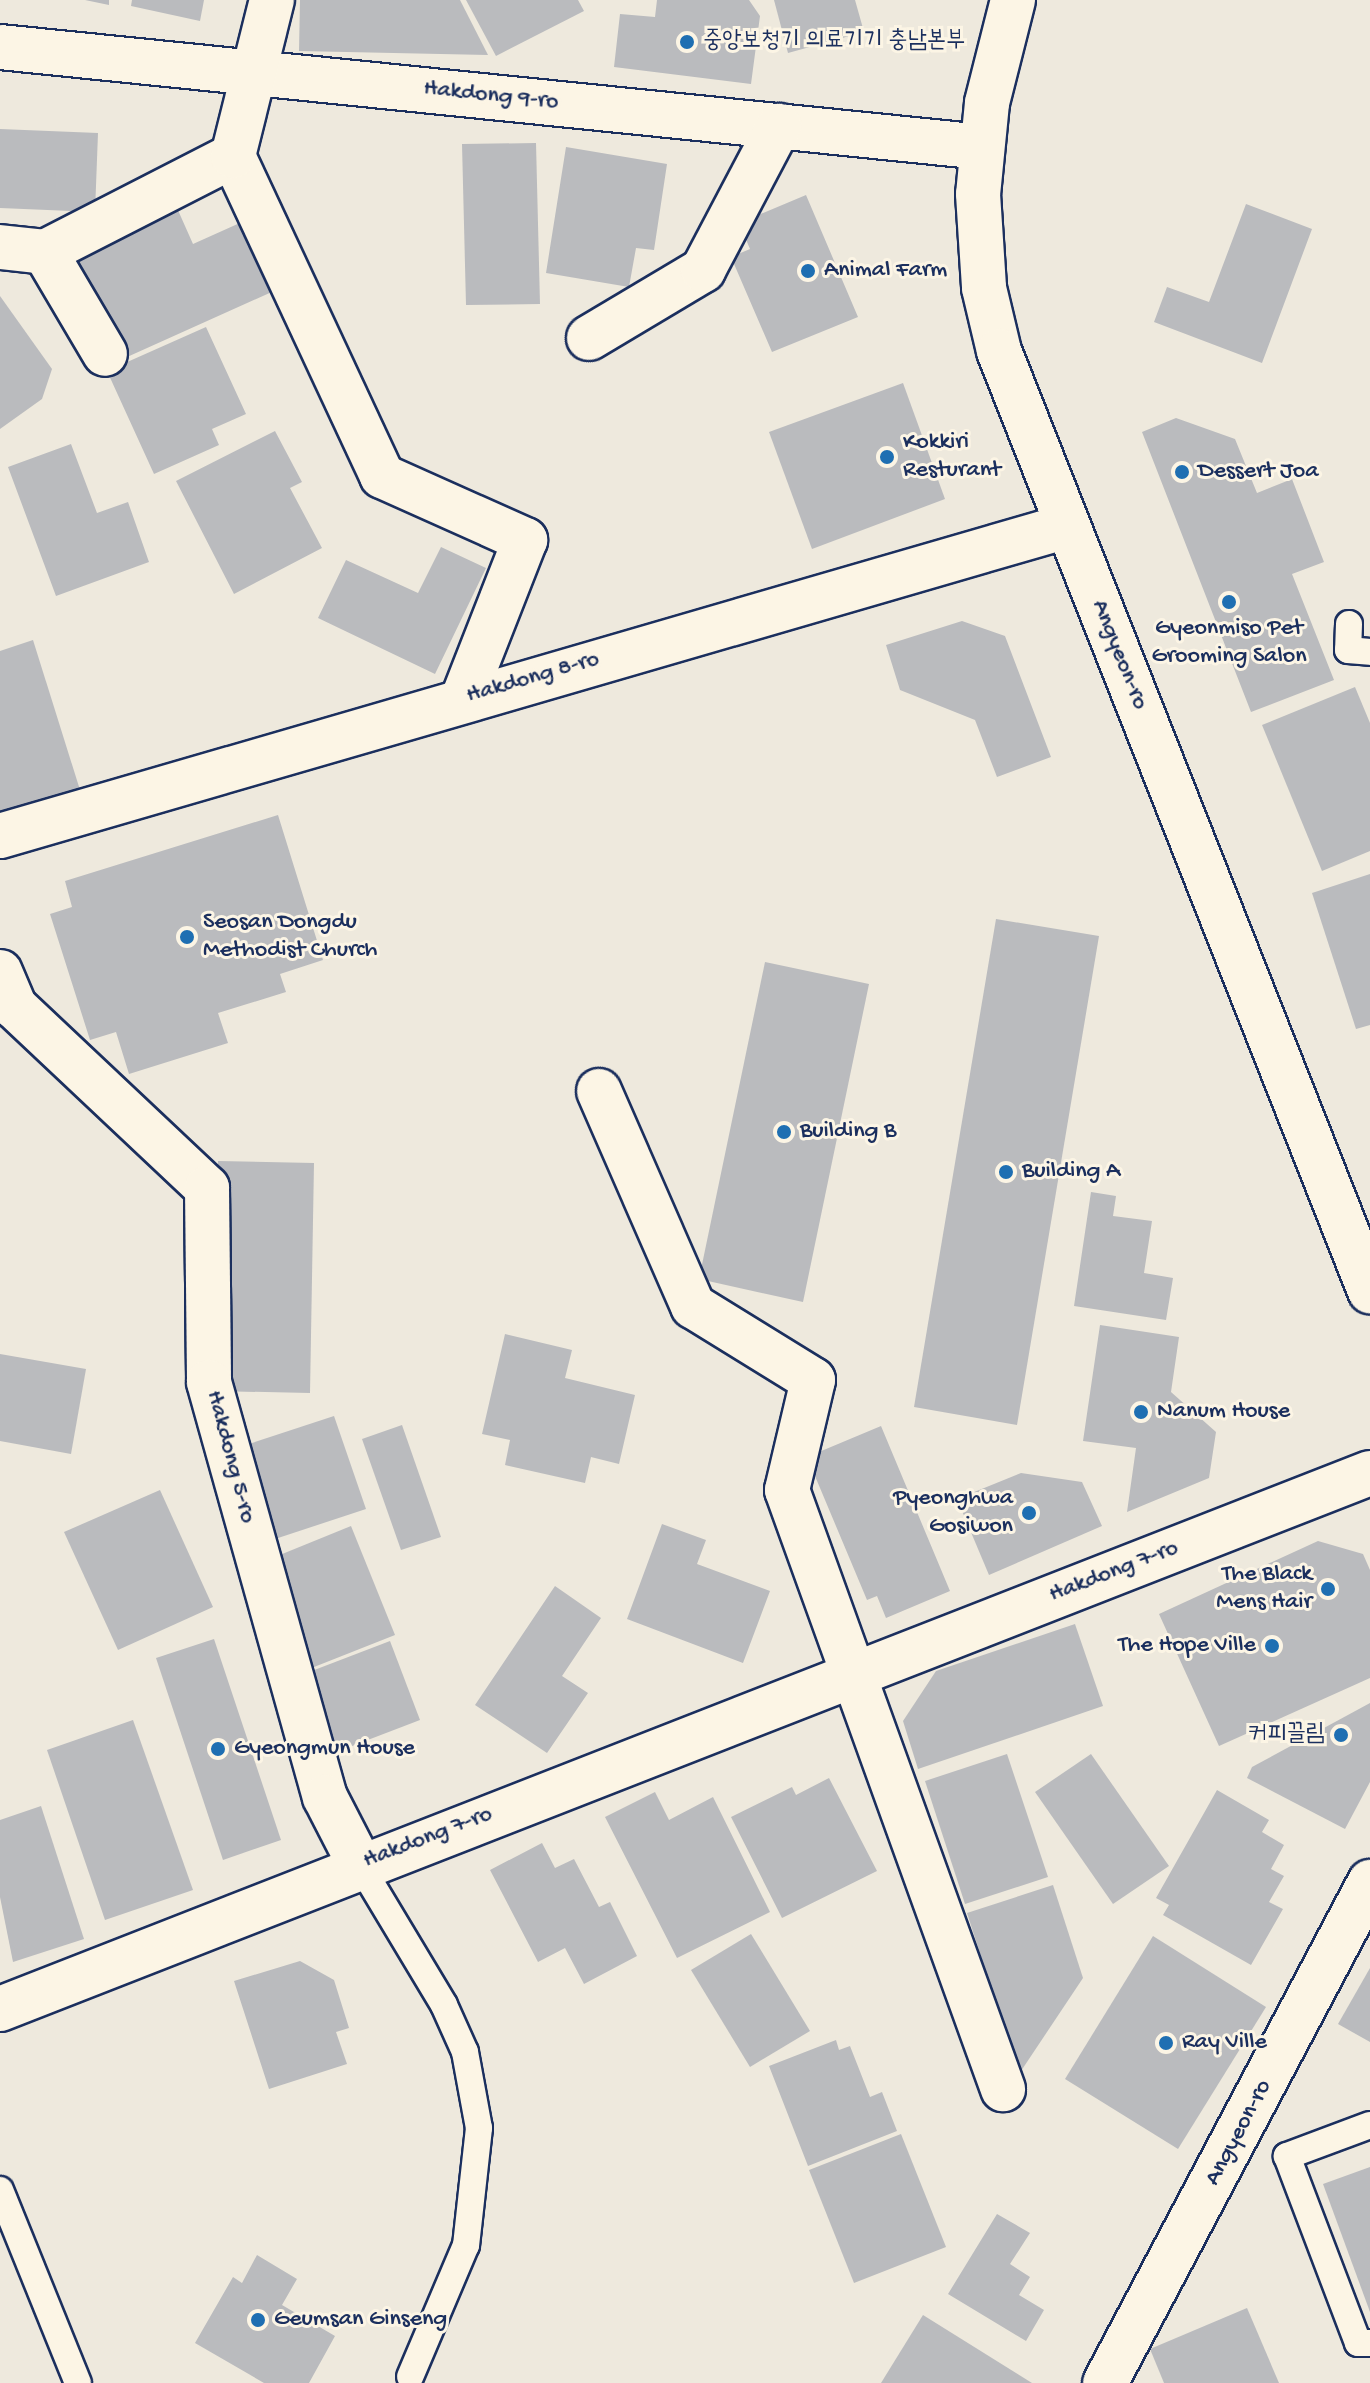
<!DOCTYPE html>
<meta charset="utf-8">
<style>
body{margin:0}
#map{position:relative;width:1370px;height:2383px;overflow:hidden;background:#eee9dd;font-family:"Gochi Hand","Poor Story",sans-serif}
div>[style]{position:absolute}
.building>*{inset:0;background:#babbbe}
.roads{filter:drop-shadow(2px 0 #1b2f5e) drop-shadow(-2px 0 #1b2f5e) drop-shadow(0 2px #1b2f5e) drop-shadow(0 -2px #1b2f5e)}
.service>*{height:26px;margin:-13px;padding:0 13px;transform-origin:13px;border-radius:13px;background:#fcf5e5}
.minor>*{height:44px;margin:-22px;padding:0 22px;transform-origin:22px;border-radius:22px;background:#fcf5e5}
.tertiary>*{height:44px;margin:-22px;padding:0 22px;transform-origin:22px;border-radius:22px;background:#fcf5e5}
.dots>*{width:22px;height:22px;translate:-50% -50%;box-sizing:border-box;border:4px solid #fcf5e5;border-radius:50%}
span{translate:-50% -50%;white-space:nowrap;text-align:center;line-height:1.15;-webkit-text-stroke:6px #fcf5e5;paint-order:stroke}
.poi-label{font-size:24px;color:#1b2f5e}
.left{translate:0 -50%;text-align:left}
.right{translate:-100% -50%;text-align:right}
.street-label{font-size:24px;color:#1b2f5e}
</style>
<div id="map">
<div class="building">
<i style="clip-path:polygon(85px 0,109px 0,109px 5px)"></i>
<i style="clip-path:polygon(132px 0,204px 0,200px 21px,131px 6px)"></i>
<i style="clip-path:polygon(300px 0,460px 0,488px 55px,299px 51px)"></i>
<i style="clip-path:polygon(466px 0,578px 0,584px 11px,496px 56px)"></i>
<i style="clip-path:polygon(657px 0,749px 0,760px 16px,751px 84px,614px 67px,620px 14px,655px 17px)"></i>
<i style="clip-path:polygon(774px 0,855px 0,864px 32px,788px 53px)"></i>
<i style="clip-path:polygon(0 129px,98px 133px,95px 212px,0 208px)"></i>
<i style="clip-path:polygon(536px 143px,540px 304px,466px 305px,462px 144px)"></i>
<i style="clip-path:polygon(566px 147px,667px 164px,654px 250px,636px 248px,629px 287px,546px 273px)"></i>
<i style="clip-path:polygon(806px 195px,858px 317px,772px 352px,731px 257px,750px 249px,739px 223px)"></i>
<i style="clip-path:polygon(1246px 204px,1312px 229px,1262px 363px,1154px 322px,1167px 287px,1209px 302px)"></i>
<i style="clip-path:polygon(177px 208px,193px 244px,242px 222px,274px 291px,116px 362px,68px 256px)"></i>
<i style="clip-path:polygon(0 296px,52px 369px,42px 399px,0 429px)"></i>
<i style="clip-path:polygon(206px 327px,246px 414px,212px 429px,219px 445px,154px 474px,107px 371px)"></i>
<i style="clip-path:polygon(903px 383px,945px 499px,812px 549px,769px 432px)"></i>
<i style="clip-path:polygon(1176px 418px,1235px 439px,1257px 493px,1292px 479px,1324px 562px,1292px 574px,1334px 680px,1251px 712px,1142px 432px)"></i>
<i style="clip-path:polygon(275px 431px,302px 482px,290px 488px,322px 548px,234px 594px,176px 481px)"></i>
<i style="clip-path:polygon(71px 444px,97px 513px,128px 502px,149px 562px,56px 596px,8px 467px)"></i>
<i style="clip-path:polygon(441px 547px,486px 568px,435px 674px,318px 618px,346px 560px,418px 593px)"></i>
<i style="clip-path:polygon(962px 621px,1005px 636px,1051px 757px,997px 777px,975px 720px,900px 690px,886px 645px)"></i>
<i style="clip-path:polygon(33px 640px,80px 790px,0 815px,0 651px)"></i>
<i style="clip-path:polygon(1355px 687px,1370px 723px,1370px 851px,1322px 871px,1262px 725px)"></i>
<i style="clip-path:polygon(278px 815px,323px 960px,280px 974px,286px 992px,218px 1013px,228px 1043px,129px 1074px,116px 1032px,90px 1040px,50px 914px,72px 907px,65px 881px)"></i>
<i style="clip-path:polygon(1370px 874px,1370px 1025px,1356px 1029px,1312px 893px)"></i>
<i style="clip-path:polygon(996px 919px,1099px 936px,1017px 1425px,914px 1407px)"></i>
<i style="clip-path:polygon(765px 962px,869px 984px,803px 1302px,699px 1279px)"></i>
<i style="clip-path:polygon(218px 1161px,314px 1163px,310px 1393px,214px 1391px)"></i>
<i style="clip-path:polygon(1091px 1192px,1116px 1196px,1113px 1216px,1152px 1221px,1144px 1273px,1173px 1278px,1166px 1320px,1074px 1306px)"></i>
<i style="clip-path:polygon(1100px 1325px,1179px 1337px,1171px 1392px,1216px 1432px,1209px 1478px,1127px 1512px,1136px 1448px,1083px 1441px)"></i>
<i style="clip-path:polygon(505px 1334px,572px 1350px,565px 1378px,635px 1395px,619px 1464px,591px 1457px,585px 1483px,505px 1465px,510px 1440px,482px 1434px)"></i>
<i style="clip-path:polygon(0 1354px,86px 1369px,71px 1454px,0 1441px)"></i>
<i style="clip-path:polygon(334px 1416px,366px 1509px,275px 1539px,243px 1446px)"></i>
<i style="clip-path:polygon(402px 1425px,441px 1537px,401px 1550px,362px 1439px)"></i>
<i style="clip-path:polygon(881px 1426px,950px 1591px,886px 1618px,877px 1596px,867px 1600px,807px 1457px)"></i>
<i style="clip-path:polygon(1021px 1473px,1082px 1482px,1102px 1526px,989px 1575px,957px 1499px)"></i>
<i style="clip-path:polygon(160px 1490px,213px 1607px,118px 1650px,64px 1532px)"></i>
<i style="clip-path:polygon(662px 1524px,706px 1540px,697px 1564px,770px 1591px,743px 1663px,627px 1619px)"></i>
<i style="clip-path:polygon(351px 1526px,395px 1635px,309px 1669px,265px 1561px)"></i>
<i style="clip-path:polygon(1318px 1541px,1363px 1554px,1370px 1570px,1370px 1678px,1219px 1746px,1159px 1614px)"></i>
<i style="clip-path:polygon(555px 1586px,601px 1618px,562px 1676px,588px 1693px,547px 1753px,475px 1705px)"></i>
<i style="clip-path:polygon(1075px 1624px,1103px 1706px,918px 1769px,903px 1721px,936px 1671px)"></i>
<i style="clip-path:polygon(214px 1639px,281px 1840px,223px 1860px,156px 1658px)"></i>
<i style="clip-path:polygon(390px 1641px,420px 1720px,326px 1756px,296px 1677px)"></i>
<i style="clip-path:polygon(1370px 1703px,1370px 1782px,1345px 1829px,1247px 1778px,1252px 1767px)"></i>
<i style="clip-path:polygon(133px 1720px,193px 1890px,105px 1920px,47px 1750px)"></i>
<i style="clip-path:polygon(1007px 1754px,1048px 1877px,965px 1904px,925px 1781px)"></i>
<i style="clip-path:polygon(1091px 1754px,1169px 1866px,1113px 1904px,1035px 1792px)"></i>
<i style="clip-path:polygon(829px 1778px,877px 1871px,782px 1918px,731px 1817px,792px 1787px,796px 1795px)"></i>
<i style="clip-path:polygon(1217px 1790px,1269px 1820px,1262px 1832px,1284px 1845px,1271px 1869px,1284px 1876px,1269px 1902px,1283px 1909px,1251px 1965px,1163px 1915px,1169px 1905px,1156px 1898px)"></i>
<i style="clip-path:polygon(655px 1792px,669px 1820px,713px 1797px,770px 1912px,677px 1958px,605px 1817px)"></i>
<i style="clip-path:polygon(41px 1806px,84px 1939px,13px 1962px,0 1897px,0 1820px)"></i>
<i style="clip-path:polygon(542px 1843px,555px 1868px,574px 1859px,599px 1907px,610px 1902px,637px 1956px,584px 1984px,565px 1948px,538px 1962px,490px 1870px)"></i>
<i style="clip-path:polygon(1053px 1885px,1083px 1978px,1019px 2074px,967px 1913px)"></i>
<i style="clip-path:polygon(751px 1934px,810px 2031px,750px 2067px,691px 1970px)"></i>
<i style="clip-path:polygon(1153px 1936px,1266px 2007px,1178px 2149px,1065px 2079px)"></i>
<i style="clip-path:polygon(300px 1961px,334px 1980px,349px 2028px,336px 2032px,347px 2064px,269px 2089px,234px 1981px)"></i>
<i style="clip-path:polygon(1370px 1968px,1370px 2042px,1338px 2024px)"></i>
<i style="clip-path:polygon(836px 2040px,839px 2050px,850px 2046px,870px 2097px,882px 2092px,897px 2131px,808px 2166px,769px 2066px)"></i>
<i style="clip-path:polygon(901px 2134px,946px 2247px,854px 2283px,809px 2170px)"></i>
<i style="clip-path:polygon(1370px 2167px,1370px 2312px,1323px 2184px)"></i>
<i style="clip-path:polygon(997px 2214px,1030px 2233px,1010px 2264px,1030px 2277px,1019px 2295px,1044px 2310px,1026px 2341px,948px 2294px)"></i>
<i style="clip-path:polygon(257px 2255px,297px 2279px,282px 2305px,335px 2336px,309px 2383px,264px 2383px,195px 2343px,233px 2277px,242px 2283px)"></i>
<i style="clip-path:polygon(1247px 2308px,1279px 2383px,1164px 2383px,1150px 2349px)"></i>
<i style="clip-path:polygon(923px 2315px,1032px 2383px,881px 2383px)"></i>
</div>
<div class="roads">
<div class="service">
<i style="left:1349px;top:624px;width:26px;rotate:92deg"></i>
<i style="left:1348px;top:650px;width:22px;rotate:5deg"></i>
<i style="left:360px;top:1865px;width:163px;rotate:59deg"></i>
<i style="left:444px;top:2005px;width:51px;rotate:65.9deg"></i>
<i style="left:465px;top:2052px;width:77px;rotate:79.6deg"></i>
<i style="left:479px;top:2128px;width:118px;rotate:96.3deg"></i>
<i style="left:466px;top:2245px;width:143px;rotate:113deg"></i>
<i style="left:1370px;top:2125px;width:89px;rotate:159.5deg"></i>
<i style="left:1287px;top:2156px;width:200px;rotate:69.2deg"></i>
<i style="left:1358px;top:2343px;width:12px"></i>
<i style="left:0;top:2190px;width:208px;rotate:68deg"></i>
</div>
<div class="minor">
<i style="left:0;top:47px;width:987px;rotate:5.81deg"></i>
<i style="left:233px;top:156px;width:353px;rotate:65deg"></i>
<i style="left:382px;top:476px;width:157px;rotate:24.1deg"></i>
<i style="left:525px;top:540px;width:170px;rotate:111.4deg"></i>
<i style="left:0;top:247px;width:45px;rotate:6.3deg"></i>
<i style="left:45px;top:252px;width:118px;rotate:59.5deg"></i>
<i style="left:45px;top:252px;width:211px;rotate:-27.1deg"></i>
<i style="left:233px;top:156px;width:161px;rotate:-76deg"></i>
<i style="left:589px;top:338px;width:133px;rotate:-30.8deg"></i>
<i style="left:703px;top:270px;width:163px;rotate:-62.2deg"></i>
<i style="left:0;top:836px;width:1111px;rotate:-16.2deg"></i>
<i style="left:0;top:972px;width:38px;rotate:67deg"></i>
<i style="left:15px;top:1007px;width:264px;rotate:43.3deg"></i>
<i style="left:207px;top:1188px;width:194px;rotate:89.4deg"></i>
<i style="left:209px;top:1382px;width:431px;rotate:74.4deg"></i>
<i style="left:325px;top:1797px;width:76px;rotate:62.8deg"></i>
<i style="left:599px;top:1091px;width:235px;rotate:66.4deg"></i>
<i style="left:693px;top:1306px;width:141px;rotate:31.7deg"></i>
<i style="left:813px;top:1380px;width:113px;rotate:103.3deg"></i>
<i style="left:787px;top:1490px;width:637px;rotate:70.17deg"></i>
<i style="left:0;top:2009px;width:1471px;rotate:-21.37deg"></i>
<i style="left:1105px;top:2383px;width:567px;rotate:-62.12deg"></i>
</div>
<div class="tertiary">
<i style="left:1013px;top:0;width:106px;rotate:104.2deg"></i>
<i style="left:987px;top:103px;width:91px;rotate:95.6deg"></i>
<i style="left:978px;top:194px;width:94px;rotate:86.3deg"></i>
<i style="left:984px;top:288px;width:65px;rotate:76.6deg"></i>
<i style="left:999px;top:351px;width:1011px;rotate:68.46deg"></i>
</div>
</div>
<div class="dots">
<i style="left:687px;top:42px;background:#1f6fb2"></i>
<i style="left:808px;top:271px;background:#1f6fb2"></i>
<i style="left:887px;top:457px;background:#1f6fb2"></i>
<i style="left:1182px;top:472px;background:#1f6fb2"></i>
<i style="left:1229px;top:602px;background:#1f6fb2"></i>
<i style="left:187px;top:937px;background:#1f6fb2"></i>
<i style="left:784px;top:1132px;background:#1f6fb2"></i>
<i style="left:1006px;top:1172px;background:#1f6fb2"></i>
<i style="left:1141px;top:1412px;background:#1f6fb2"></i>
<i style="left:1029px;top:1513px;background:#1f6fb2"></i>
<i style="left:1328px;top:1589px;background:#1f6fb2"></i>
<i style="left:1272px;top:1646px;background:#1f6fb2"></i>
<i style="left:1341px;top:1735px;background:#1f6fb2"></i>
<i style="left:218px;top:1749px;background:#1f6fb2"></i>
<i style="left:1166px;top:2043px;background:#1f6fb2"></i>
<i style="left:258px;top:2320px;background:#1f6fb2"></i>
</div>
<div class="poi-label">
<span class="left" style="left:703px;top:42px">중앙보청기 의료기기 충남본부</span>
<span class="left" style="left:824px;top:271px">Animal Farm</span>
<span class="left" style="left:903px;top:457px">Kokkiri<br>Resturant</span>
<span class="left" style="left:1198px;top:472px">Dessert Joa</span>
<span style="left:1229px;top:643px">Gyeonmiso Pet<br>Grooming Salon</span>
<span class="left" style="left:203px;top:937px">Seosan Dongdu<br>Methodist Church</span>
<span class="left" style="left:800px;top:1132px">Building B</span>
<span class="left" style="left:1022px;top:1172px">Building A</span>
<span class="left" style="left:1157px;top:1412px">Nanum House</span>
<span class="right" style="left:1013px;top:1513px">Pyeonghwa<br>Gosiwon</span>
<span class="right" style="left:1312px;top:1589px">The Black<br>Mens Hair</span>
<span class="right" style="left:1256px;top:1646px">The Hope Ville</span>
<span class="right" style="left:1325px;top:1735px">커피끌림</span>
<span class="left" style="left:234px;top:1749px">Gyeongmun House</span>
<span class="left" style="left:1182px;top:2043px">Ray Ville</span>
<span class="left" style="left:274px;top:2320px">Geumsan Ginseng</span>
</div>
<div class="street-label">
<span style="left:491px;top:96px;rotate:6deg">Hakdong 9-ro</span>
<span style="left:1119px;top:655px;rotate:68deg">Angyeon-ro</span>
<span style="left:533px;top:678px;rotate:-16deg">Hakdong 8-ro</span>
<span style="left:230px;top:1457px;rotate:75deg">Hakdong 5-ro</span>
<span style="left:1114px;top:1572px;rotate:-21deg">Hakdong 7-ro</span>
<span style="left:428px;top:1838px;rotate:-21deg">Hakdong 7-ro</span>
<span style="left:1239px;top:2133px;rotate:-62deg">Angyeon-ro</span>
</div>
</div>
